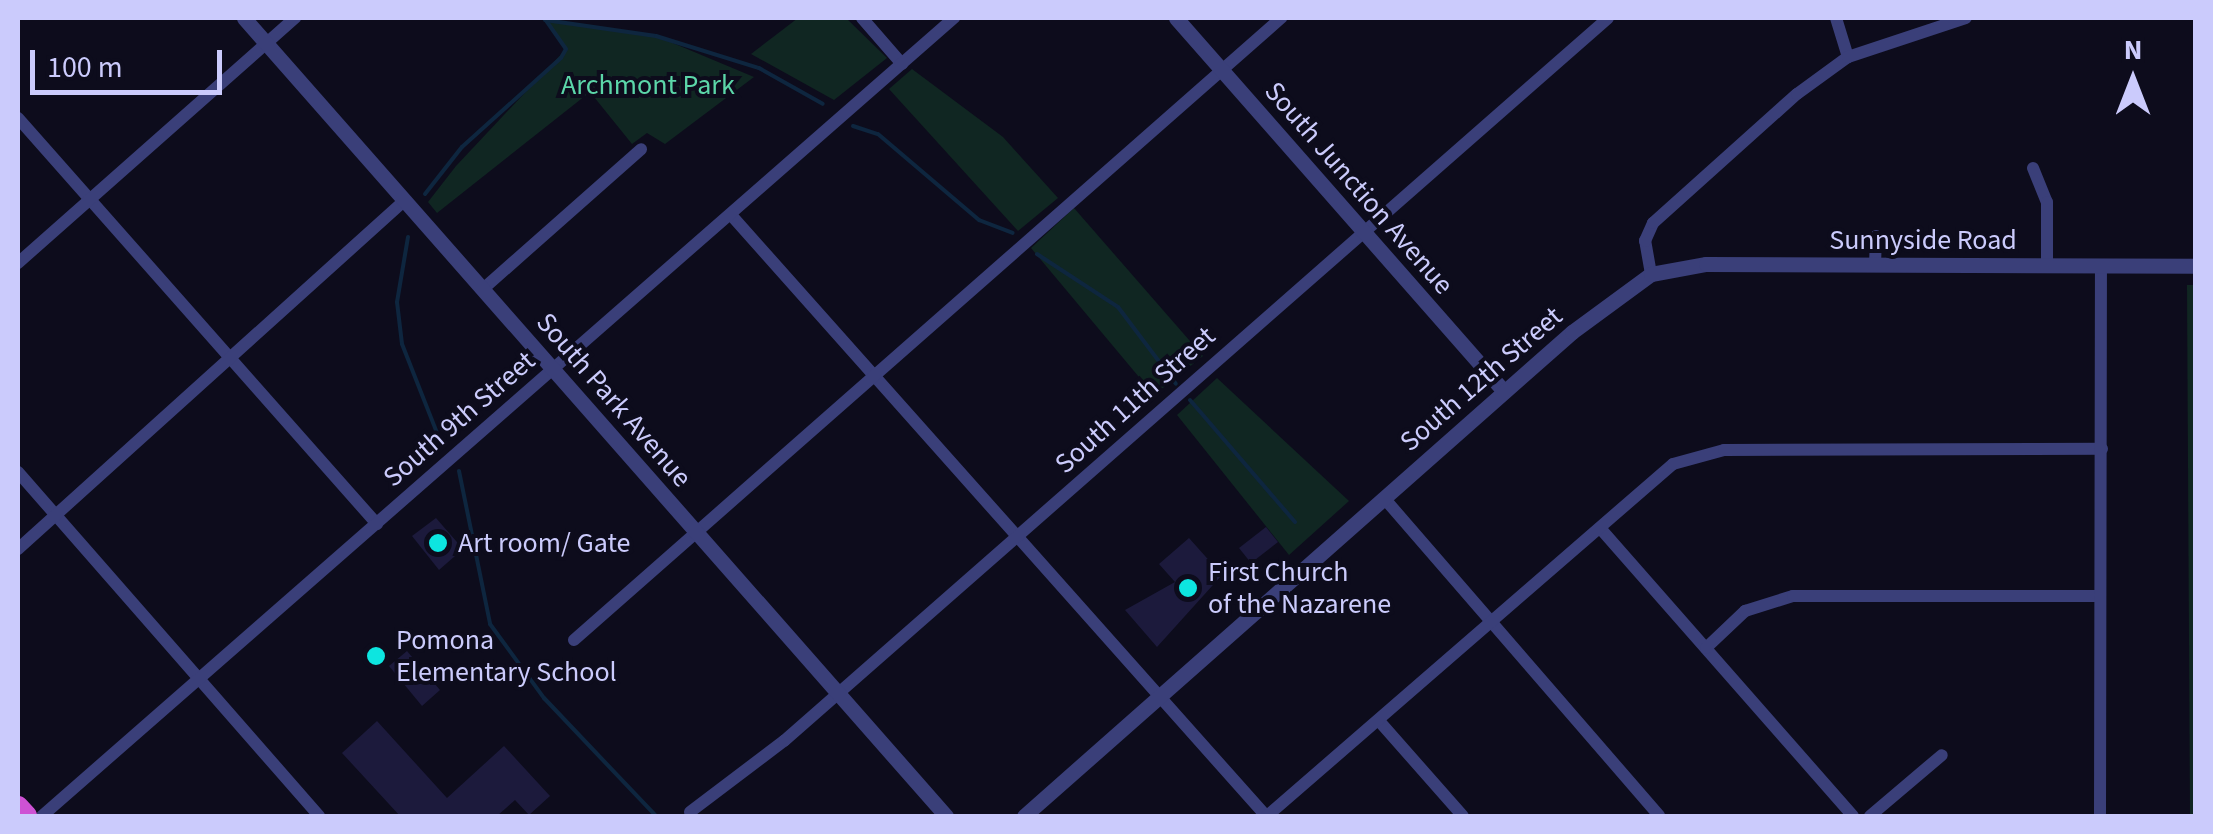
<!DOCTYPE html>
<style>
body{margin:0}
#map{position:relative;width:2213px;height:834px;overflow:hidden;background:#0d0c1c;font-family:"Source Sans 3",sans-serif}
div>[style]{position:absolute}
.green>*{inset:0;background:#102622}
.stream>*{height:4px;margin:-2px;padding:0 2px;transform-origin:2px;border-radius:2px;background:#0e263f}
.building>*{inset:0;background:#1c1a3c}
.minor>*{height:12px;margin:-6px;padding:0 6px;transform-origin:6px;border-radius:6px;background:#3a3f79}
.tertiary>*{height:15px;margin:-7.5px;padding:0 7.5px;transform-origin:7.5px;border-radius:7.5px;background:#3a3f79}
.trunk>*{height:22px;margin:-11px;padding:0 11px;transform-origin:11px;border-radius:11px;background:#ce52d4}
.dots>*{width:28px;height:28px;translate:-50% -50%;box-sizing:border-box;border:5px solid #0d0c1c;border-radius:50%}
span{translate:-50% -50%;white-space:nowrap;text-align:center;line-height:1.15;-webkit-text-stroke:8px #0d0c1c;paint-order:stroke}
.park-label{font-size:28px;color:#5cd6a9}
.street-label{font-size:28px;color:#cbcbfc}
.poi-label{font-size:28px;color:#cbcbfc}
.left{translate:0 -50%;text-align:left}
.frame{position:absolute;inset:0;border:20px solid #cbcbfc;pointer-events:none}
.north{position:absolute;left:2083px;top:30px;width:100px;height:100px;-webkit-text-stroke:8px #0d0c1c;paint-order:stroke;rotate:0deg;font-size:28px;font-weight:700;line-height:40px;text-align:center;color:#cbcbfc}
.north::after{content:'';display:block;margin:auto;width:35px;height:45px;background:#cbcbfc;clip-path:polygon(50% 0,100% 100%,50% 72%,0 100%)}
.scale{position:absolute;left:30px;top:50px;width:192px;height:45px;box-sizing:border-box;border:5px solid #cbcbfc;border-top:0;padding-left:12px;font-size:30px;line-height:35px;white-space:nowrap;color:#cbcbfc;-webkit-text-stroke:8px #0d0c1c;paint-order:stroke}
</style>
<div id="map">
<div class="green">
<i style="clip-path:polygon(798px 18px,846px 18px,887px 58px,834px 100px,751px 54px)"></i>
<i style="clip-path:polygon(545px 20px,656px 36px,754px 77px,665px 144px,647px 133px,632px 144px,590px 92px,437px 213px,428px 202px,456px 166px,566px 49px)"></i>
<i style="clip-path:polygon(912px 69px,1003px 137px,1058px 198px,1018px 231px,889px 89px)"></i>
<i style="clip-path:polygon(1074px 208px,1203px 356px,1154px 395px,1031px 248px)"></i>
<i style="clip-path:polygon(2187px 285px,2196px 285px,2195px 816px,2190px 816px)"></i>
<i style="clip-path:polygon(1217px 378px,1349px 501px,1289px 555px,1177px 415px)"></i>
</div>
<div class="stream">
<i style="left:545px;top:20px;width:112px;rotate:8.2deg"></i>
<i style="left:656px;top:36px;width:108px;rotate:17.3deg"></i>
<i style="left:759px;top:68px;width:73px;rotate:29.4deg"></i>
<i style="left:853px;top:126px;width:26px;rotate:18deg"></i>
<i style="left:878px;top:134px;width:133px;rotate:40.4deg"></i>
<i style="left:979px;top:220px;width:36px;rotate:21deg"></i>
<i style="left:425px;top:194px;width:60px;rotate:-51.8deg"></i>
<i style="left:462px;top:147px;width:133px;rotate:-42deg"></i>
<i style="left:561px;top:58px;width:10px;rotate:-61deg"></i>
<i style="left:566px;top:49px;width:38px;rotate:-125deg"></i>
<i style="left:408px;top:237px;width:66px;rotate:99.6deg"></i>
<i style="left:397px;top:302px;width:42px;rotate:83.2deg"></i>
<i style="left:402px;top:344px;width:106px;rotate:68.5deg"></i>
<i style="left:1037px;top:254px;width:97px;rotate:33.2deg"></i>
<i style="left:1118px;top:307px;width:96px;rotate:53deg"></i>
<i style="left:1190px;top:400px;width:161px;rotate:49.3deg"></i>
<i style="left:459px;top:471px;width:156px;rotate:78.5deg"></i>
<i style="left:490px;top:624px;width:92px;rotate:53.9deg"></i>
<i style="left:544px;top:698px;width:163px;rotate:46.5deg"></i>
</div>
<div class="building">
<i style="clip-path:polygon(436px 518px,463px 549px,439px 570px,412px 536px)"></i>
<i style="clip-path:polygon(1266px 527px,1278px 542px,1251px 563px,1239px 548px)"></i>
<i style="clip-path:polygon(1189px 538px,1222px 575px,1157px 647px,1125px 610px,1175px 582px,1159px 564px)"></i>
<i style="clip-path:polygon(407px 651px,440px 690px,422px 706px,389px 666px)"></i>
<i style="clip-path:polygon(377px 721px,447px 798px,504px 746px,550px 796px,529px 815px,515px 800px,497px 816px,400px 816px,342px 753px)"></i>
</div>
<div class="minor">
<i style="left:862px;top:18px;width:61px;rotate:49deg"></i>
<i style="left:1836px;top:18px;width:41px;rotate:72.9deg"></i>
<i style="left:18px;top:118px;width:542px;rotate:48.52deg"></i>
<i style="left:2033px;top:168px;width:37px;rotate:68deg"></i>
<i style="left:2047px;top:202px;width:64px;rotate:90deg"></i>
<i style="left:732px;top:216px;width:803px;rotate:48.33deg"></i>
<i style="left:18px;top:263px;width:370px;rotate:-41.5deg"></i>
<i style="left:1875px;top:265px;width:29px;rotate:-88deg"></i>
<i style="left:1651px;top:274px;width:34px;rotate:-100deg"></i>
<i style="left:1645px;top:241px;width:20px;rotate:-66deg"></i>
<i style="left:1653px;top:223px;width:193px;rotate:-41.9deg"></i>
<i style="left:1797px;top:94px;width:63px;rotate:-36deg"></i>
<i style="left:1848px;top:57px;width:124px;rotate:-18.3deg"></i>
<i style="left:483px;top:289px;width:211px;rotate:-41.5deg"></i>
<i style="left:18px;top:472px;width:457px;rotate:48.8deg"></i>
<i style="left:1384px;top:498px;width:420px;rotate:49.1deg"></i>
<i style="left:1600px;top:528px;width:383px;rotate:48.7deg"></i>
<i style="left:18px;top:549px;width:521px;rotate:-42.04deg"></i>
<i style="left:574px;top:640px;width:942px;rotate:-41.34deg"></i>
<i style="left:1706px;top:648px;width:54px;rotate:-43.5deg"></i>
<i style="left:1745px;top:611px;width:50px;rotate:-17.4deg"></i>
<i style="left:1793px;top:596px;width:307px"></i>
<i style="left:1380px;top:722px;width:125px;rotate:48.6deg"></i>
<i style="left:690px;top:812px;width:118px;rotate:-37.1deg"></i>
<i style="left:784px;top:741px;width:1096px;rotate:-41.26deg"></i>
<i style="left:42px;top:816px;width:1212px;rotate:-41.19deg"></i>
<i style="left:1267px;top:816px;width:537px;rotate:-40.93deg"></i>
<i style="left:1673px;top:464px;width:53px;rotate:-15.4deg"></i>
<i style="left:1724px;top:450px;width:378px;rotate:-0.2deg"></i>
<i style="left:1870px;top:816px;width:94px;rotate:-40.3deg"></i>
<i style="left:2100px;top:816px;width:550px;rotate:-89.9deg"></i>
</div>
<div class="tertiary">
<i style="left:244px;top:18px;width:1063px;rotate:48.66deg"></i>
<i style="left:1176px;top:18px;width:497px;rotate:48.7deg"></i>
<i style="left:1024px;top:816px;width:731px;rotate:-41.45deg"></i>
<i style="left:1572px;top:332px;width:98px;rotate:-36.3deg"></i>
<i style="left:1651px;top:274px;width:56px;rotate:-10.3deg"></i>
<i style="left:1706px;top:264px;width:490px;rotate:0.2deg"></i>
</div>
<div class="trunk">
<i style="left:18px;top:807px;width:12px;rotate:48deg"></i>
</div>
<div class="dots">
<i style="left:438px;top:543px;background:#0de5e0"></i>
<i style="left:1188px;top:588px;background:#0de5e0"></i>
<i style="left:376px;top:656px;background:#0de5e0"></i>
</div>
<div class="park-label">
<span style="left:648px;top:85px">Archmont Park</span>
</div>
<div class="street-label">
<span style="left:1359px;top:188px;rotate:49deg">South Junction Avenue</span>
<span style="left:1923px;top:240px">Sunnyside Road</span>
<span style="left:1481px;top:379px;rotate:-41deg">South 12th Street</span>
<span style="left:614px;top:400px;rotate:49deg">South Park Avenue</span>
<span style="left:1135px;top:400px;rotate:-42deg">South 11th Street</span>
<span style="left:459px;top:419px;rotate:-41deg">South 9th Street</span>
</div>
<div class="poi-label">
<span class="left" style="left:458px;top:543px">Art room/ Gate</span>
<span class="left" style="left:1208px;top:588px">First Church<br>of the Nazarene</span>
<span class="left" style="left:396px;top:656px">Pomona<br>Elementary School</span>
</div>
<div class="frame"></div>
<div class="north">N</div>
<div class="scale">100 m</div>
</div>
